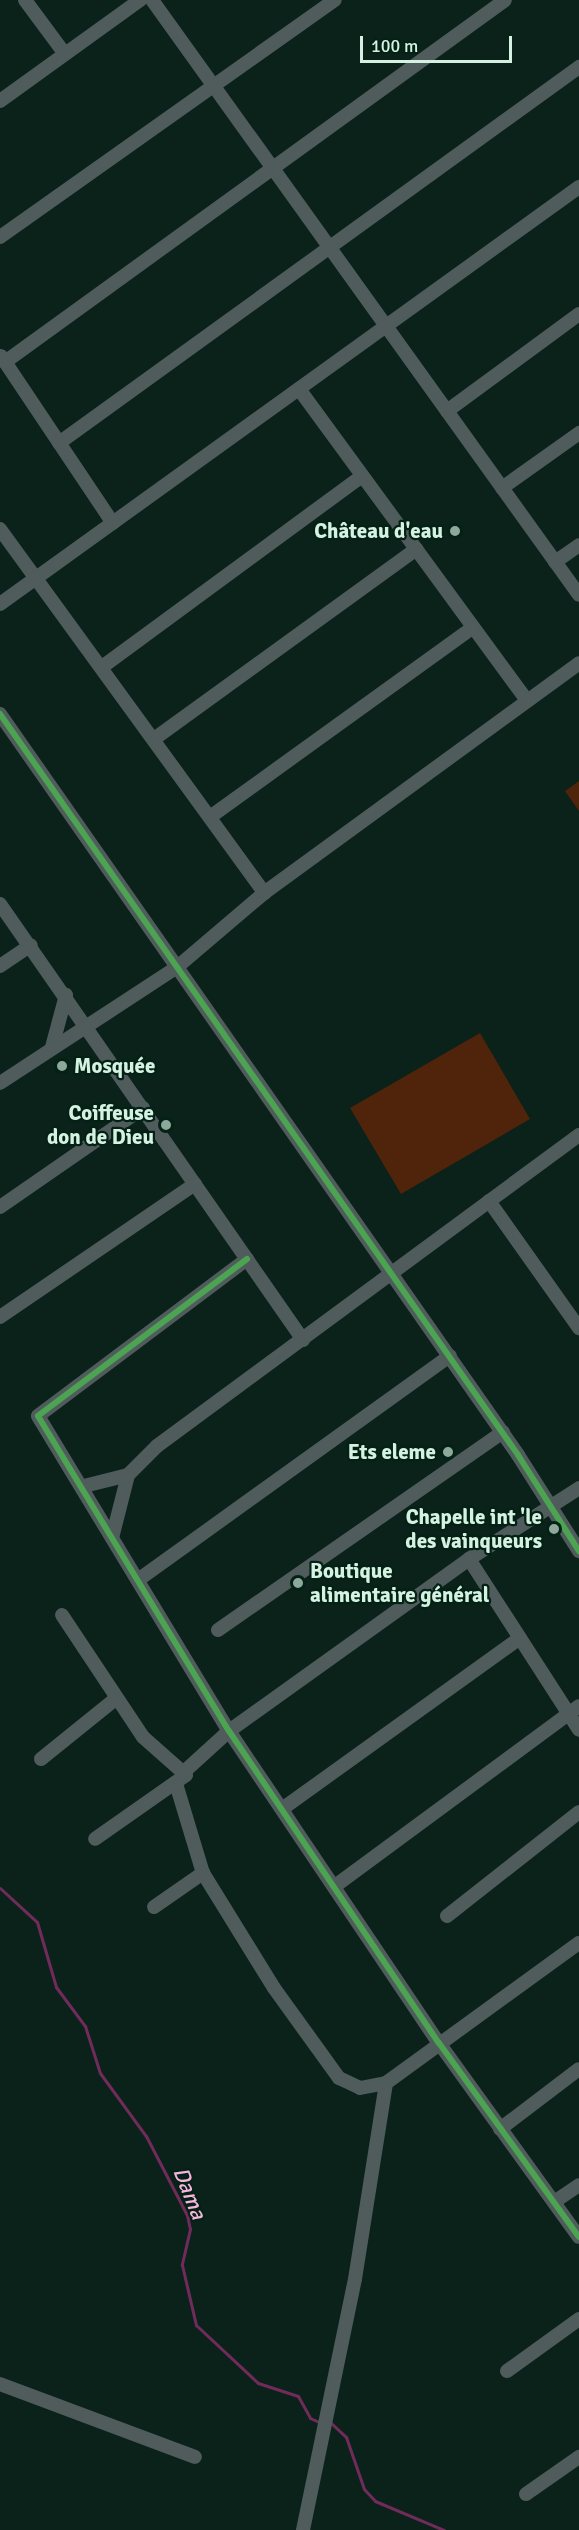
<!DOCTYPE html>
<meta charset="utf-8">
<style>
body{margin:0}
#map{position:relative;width:579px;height:2530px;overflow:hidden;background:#0a2219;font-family:Signika,sans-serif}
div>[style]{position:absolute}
.green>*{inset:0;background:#50230b}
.stream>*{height:3px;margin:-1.5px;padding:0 1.5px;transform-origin:1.5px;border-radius:1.5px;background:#712b5b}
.minor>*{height:14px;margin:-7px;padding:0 7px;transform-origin:7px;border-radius:7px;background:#505b5c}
.cycleway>*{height:6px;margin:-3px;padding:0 3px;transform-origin:3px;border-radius:3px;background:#4ca352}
.dots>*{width:16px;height:16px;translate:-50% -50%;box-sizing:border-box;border:3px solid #042115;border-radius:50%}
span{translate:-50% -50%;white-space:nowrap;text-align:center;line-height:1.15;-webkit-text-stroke:4.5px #042115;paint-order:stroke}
.poi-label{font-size:21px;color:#d5f1e2;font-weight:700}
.right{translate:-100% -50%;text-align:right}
.left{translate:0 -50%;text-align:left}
.water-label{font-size:22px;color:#f8b4dd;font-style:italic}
.scale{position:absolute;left:360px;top:36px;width:152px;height:27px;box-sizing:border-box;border:3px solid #d5f1e2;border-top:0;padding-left:8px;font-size:18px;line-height:21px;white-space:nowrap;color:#d5f1e2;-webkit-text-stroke:4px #042115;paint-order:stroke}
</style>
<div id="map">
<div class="green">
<i style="clip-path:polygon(579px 781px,579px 811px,565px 791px)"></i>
<i style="clip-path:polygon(480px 1033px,530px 1119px,401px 1194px,350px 1108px)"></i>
</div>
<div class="stream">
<i style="left:0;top:1888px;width:50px;rotate:42.6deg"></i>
<i style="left:37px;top:1922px;width:68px;rotate:73.7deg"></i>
<i style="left:56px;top:1987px;width:49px;rotate:53.4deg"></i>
<i style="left:85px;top:2026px;width:49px;rotate:72.3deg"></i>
<i style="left:100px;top:2073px;width:78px;rotate:53.9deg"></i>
<i style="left:146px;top:2136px;width:89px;rotate:62.6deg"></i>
<i style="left:187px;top:2215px;width:14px;rotate:78deg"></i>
<i style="left:190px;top:2229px;width:37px;rotate:103deg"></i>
<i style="left:182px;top:2265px;width:62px;rotate:76.9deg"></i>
<i style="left:196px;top:2325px;width:85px;rotate:43.1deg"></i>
<i style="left:258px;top:2383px;width:42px;rotate:18deg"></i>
<i style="left:298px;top:2396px;width:25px;rotate:61deg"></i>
<i style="left:310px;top:2418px;width:12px;rotate:24deg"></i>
<i style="left:331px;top:2423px;width:21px;rotate:43deg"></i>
<i style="left:346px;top:2437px;width:55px;rotate:70.9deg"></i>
<i style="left:364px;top:2489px;width:16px;rotate:47deg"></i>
<i style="left:375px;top:2501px;width:75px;rotate:22.8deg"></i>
</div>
<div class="minor">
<i style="left:25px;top:0;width:67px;rotate:53.5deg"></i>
<i style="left:152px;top:0;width:732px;rotate:54.33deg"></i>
<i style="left:0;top:101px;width:173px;rotate:-35.8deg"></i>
<i style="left:0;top:237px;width:410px;rotate:-35.3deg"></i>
<i style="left:1px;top:356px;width:201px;rotate:56.2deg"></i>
<i style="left:5px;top:362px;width:617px;rotate:-35.9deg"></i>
<i style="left:299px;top:389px;width:386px;rotate:53.8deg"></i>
<i style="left:447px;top:411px;width:164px;rotate:-36.3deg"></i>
<i style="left:59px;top:443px;width:642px;rotate:-35.87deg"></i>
<i style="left:502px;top:488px;width:95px;rotate:-35.5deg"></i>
<i style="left:0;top:529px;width:450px;rotate:54deg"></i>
<i style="left:555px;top:562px;width:29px;rotate:-35deg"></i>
<i style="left:0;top:604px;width:714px;rotate:-35.76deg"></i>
<i style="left:102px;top:667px;width:323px;rotate:-36.3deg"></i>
<i style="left:0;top:714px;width:904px;rotate:55.04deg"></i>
<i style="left:518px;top:1455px;width:114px;rotate:57.6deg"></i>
<i style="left:154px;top:739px;width:324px;rotate:-35.9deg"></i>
<i style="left:210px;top:817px;width:323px;rotate:-35.8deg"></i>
<i style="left:0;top:904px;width:531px;rotate:55.2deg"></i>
<i style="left:0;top:966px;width:37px;rotate:-34deg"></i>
<i style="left:52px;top:1047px;width:54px;rotate:-74.9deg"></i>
<i style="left:0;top:1083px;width:210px;rotate:-33.2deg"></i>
<i style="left:176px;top:968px;width:116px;rotate:-40.4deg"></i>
<i style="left:264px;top:893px;width:390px;rotate:-36.1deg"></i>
<i style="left:489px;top:1201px;width:156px;rotate:54.7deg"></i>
<i style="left:0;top:1207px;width:174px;rotate:-34.7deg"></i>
<i style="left:247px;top:1259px;width:261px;rotate:143.1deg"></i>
<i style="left:38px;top:1416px;width:368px;rotate:58.8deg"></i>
<i style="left:229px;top:1731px;width:376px;rotate:56.1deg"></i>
<i style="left:439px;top:2043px;width:239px;rotate:54.2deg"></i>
<i style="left:0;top:1317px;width:236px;rotate:-34.3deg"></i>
<i style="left:84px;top:1486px;width:45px;rotate:-14deg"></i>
<i style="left:128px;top:1475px;width:41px;rotate:-45deg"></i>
<i style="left:157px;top:1446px;width:524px;rotate:-36.39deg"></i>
<i style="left:112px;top:1538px;width:65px;rotate:-75.7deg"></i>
<i style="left:469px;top:1559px;width:203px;rotate:57.2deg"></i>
<i style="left:138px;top:1580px;width:384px;rotate:-35.7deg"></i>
<i style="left:62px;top:1615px;width:146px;rotate:56.4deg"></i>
<i style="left:143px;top:1737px;width:57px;rotate:41.5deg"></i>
<i style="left:186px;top:1775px;width:111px;rotate:144.9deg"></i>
<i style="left:218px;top:1630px;width:347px;rotate:-34.8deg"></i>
<i style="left:41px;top:1759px;width:94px;rotate:-38.9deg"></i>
<i style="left:185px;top:1771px;width:59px;rotate:-42.3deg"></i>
<i style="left:229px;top:1731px;width:295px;rotate:-35.6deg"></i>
<i style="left:469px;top:1559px;width:131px;rotate:-32.8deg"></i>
<i style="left:177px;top:1787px;width:90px;rotate:73.2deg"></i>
<i style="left:203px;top:1873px;width:135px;rotate:58.3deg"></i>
<i style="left:274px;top:1988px;width:111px;rotate:54.2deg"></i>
<i style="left:339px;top:2078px;width:23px;rotate:25deg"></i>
<i style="left:360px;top:2088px;width:26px;rotate:-11deg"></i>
<i style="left:282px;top:1809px;width:293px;rotate:-35.7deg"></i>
<i style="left:335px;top:1886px;width:303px;rotate:-36.4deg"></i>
<i style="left:154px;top:1907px;width:60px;rotate:-34.8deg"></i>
<i style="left:447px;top:1916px;width:168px;rotate:-38.2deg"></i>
<i style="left:500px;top:2129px;width:99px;rotate:-37.2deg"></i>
<i style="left:554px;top:2202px;width:30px;rotate:-34deg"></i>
<i style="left:507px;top:2371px;width:89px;rotate:-35.8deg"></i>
<i style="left:0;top:2384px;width:208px;rotate:20.5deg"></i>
<i style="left:526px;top:2494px;width:65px;rotate:-34.9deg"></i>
<i style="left:303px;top:2530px;width:256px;rotate:-78.3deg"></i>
<i style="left:355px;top:2279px;width:198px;rotate:-81deg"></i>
<i style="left:386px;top:2083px;width:238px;rotate:-36deg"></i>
</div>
<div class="cycleway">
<i style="left:0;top:714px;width:904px;rotate:55.04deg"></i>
<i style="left:518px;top:1455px;width:114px;rotate:57.6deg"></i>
<i style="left:247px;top:1259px;width:261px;rotate:143.1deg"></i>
<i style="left:38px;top:1416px;width:368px;rotate:58.8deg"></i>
<i style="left:229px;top:1731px;width:376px;rotate:56.1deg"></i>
<i style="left:439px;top:2043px;width:239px;rotate:54.2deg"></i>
</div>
<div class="dots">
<i style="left:455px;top:531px;background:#8ea99c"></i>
<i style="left:62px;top:1066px;background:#8ea99c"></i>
<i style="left:166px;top:1125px;background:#8ea99c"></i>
<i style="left:448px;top:1452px;background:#8ea99c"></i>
<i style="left:554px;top:1529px;background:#8ea99c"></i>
<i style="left:298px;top:1583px;background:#8ea99c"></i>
</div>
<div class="poi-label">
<span class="right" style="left:443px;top:531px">Château d'eau</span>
<span class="left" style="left:74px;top:1066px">Mosquée</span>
<span class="right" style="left:154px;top:1125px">Coiffeuse<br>don de Dieu</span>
<span class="right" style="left:436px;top:1452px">Ets eleme</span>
<span class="right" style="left:542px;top:1529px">Chapelle int 'le<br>des vainqueurs</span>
<span class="left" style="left:310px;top:1583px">Boutique<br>alimentaire général</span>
</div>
<div class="water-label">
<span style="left:190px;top:2193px;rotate:68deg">Dama</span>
</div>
<div class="scale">100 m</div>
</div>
